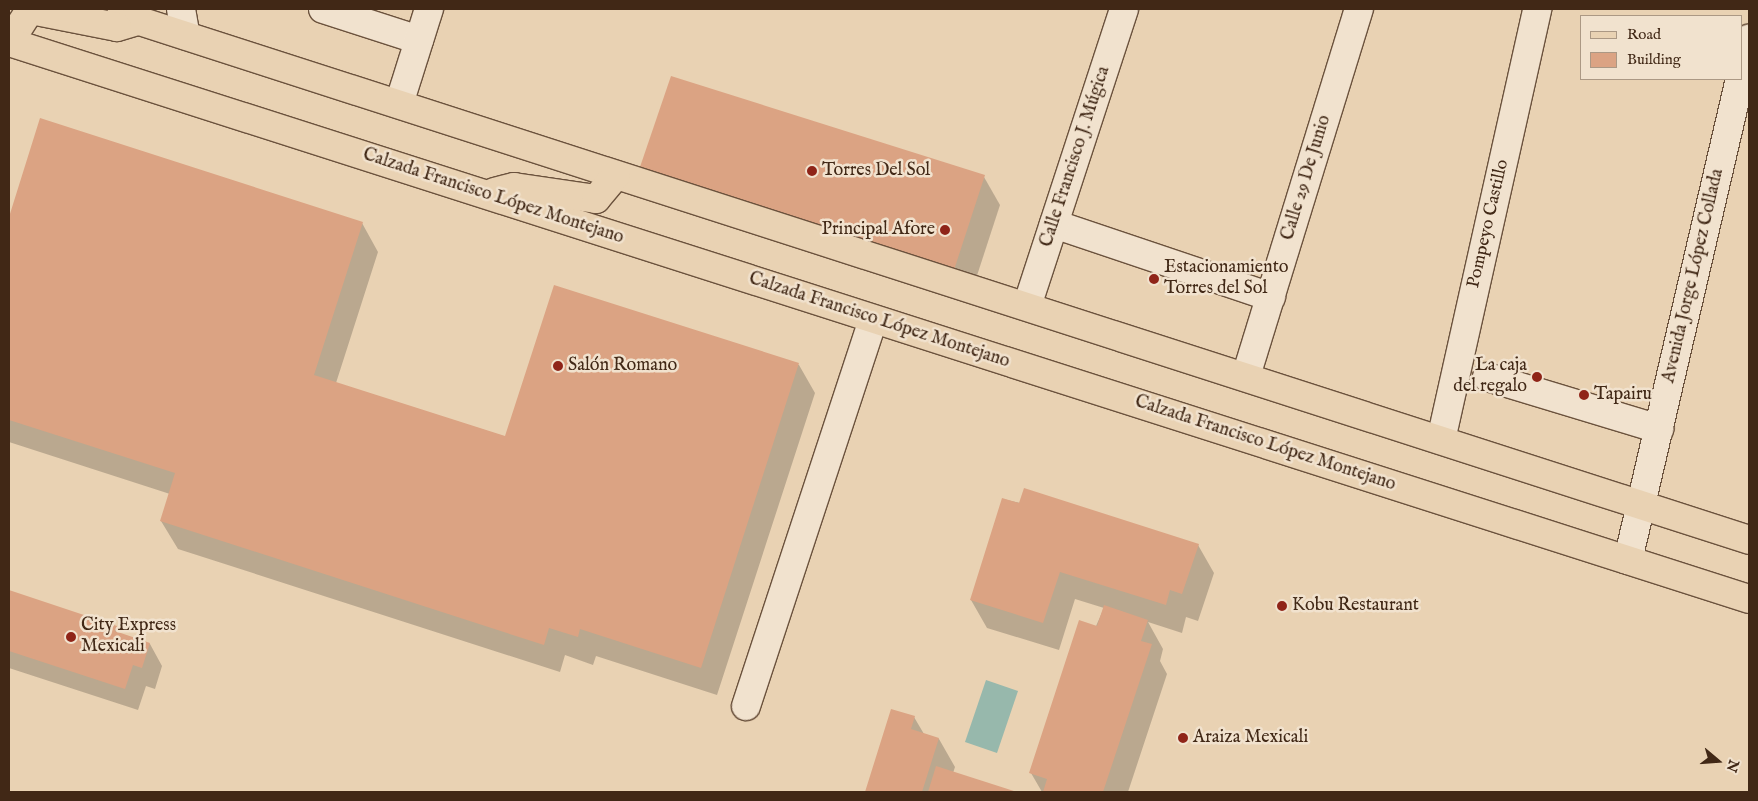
<!DOCTYPE html>
<meta charset="utf-8">
<style>
body{margin:0}
#map{position:relative;width:1758px;height:801px;overflow:hidden;background:#e9d2b3;font-family:"IM FELL English",serif}
div>[style]{position:absolute}
.water>*{inset:0;background:#97b8ac}
.shadow>*{inset:0;background:#0003}
.building>*{inset:0;background:#dba383}
.roads{filter:drop-shadow(1px 0 #6b523d) drop-shadow(-1px 0 #6b523d) drop-shadow(0 1px #6b523d) drop-shadow(0 -1px #6b523d)}
.minor>*{height:28px;margin:-14px;padding:0 14px;transform-origin:14px;border-radius:14px;background:#f1e2ce}
.major>*{height:28px;margin:-14px;padding:0 14px;transform-origin:14px;border-radius:14px;background:#e9d2b3}
.dots>*{width:14px;height:14px;translate:-50% -50%;box-sizing:border-box;border:2px solid #f1e2ce;border-radius:50%}
span{translate:-50% -50%;white-space:nowrap;text-align:center;line-height:1.15;-webkit-text-stroke:5px #f1e2ce;paint-order:stroke}
.street-label{font-size:18px;color:#412816}
.poi-label{font-size:18px;color:#412816}
.left{translate:0 -50%;text-align:left}
.right{translate:-100% -50%;text-align:right}
.frame{position:absolute;inset:0;border:10px solid #412816;pointer-events:none}
.legend{position:absolute;left:1580px;top:15px;width:162px;height:65px;box-sizing:border-box;background:#f1e2ce;border:1px solid #ab9884;margin:0;padding:6px 9px;list-style:none;font-size:15px;color:#412816}
.legend li{display:flex;align-items:center;gap:10px;height:25px}
.legend b{width:25px;border:1px solid #ab9884}
.north{position:absolute;left:1693px;top:736px;width:50px;height:50px;-webkit-text-stroke:4px #f1e2ce;paint-order:stroke;rotate:108deg;font-size:14px;font-weight:700;line-height:20px;text-align:center;color:#412816}
.north::after{content:'';display:block;margin:auto;width:18px;height:22px;background:#412816;clip-path:polygon(50% 0,100% 100%,50% 72%,0 100%)}
</style>
<div id="map">
<div class="water">
<i style="clip-path:polygon(986px 680px,1018px 691px,997px 753px,965px 742px)"></i>
</div>
<div class="shadow">
<i style="clip-path:polygon(41px 120px,362px 223px,378px 252px,336px 383px,506px 437px,555px 286px,799px 365px,815px 393px,717px 695px,596px 656px,593px 665px,565px 655px,560px 672px,178px 549px,161px 521px,170px 494px,9px 442px,9px 221px)"></i>
<i style="clip-path:polygon(642px 167px,984px 177px,1000px 205px,970px 297px,658px 195px)"></i>
<i style="clip-path:polygon(1003px 499px,1198px 545px,1214px 573px,1198px 621px,1186px 617px,1182px 633px,1148px 622px,1163px 649px,1160px 661px,1167px 674px,1128px 792px,1042px 792px,1031px 773px,1104px 608px,1075px 599px,1059px 650px,987px 628px,971px 600px)"></i>
<i style="clip-path:polygon(10px 592px,116px 627px,120px 635px,150px 644px,162px 666px,155px 689px,146px 686px,138px 710px,9px 668px)"></i>
<i style="clip-path:polygon(892px 710px,914px 717px,924px 734px,939px 739px,955px 767px,953px 773px,1014px 792px,866px 792px)"></i>
</div>
<div class="building">
<i style="clip-path:polygon(671px 76px,985px 175px,954px 270px,640px 167px)"></i>
<i style="clip-path:polygon(40px 118px,363px 222px,314px 375px,505px 436px,554px 285px,799px 363px,701px 668px,580px 629px,578px 637px,549px 628px,544px 645px,160px 521px,175px 473px,9px 420px,9px 217px)"></i>
<i style="clip-path:polygon(1024px 488px,1199px 544px,1182px 594px,1170px 590px,1166px 605px,1060px 572px,1043px 623px,970px 600px,1002px 498px,1019px 503px)"></i>
<i style="clip-path:polygon(9px 590px,117px 626px,115px 631px,150px 643px,142px 668px,133px 665px,125px 689px,9px 651px)"></i>
<i style="clip-path:polygon(1104px 605px,1148px 620px,1141px 641px,1152px 644px,1103px 792px,1043px 792px,1047px 779px,1029px 773px,1079px 620px,1097px 626px)"></i>
<i style="clip-path:polygon(891px 709px,915px 716px,911px 729px,939px 738px,922px 792px,865px 792px)"></i>
<i style="clip-path:polygon(936px 766px,1017px 792px,928px 792px)"></i>
</div>
<div class="roads">
<div class="minor">
<i style="left:181px;top:9px;width:27px;rotate:80deg"></i>
<i style="left:323px;top:9px;width:101px;rotate:17.9deg"></i>
<i style="left:1742px;top:71px;width:33px;rotate:-78deg"></i>
<i style="left:399px;top:104px;width:100px;rotate:-72.5deg"></i>
<i style="left:1054px;top:224px;width:229px;rotate:18.6deg"></i>
<i style="left:1027px;top:306px;width:312px;rotate:-71.9deg"></i>
<i style="left:1246px;top:376px;width:384px;rotate:-72.9deg"></i>
<i style="left:1487px;top:377px;width:180px;rotate:16.8deg"></i>
<i style="left:1441px;top:440px;width:442px;rotate:-77.4deg"></i>
<i style="left:1628px;top:560px;width:494px;rotate:-76.9deg"></i>
<i style="left:746px;top:706px;width:407px;rotate:-71.8deg"></i>
</div>
<div class="major">
<i style="left:121px;top:15px;width:1711px;rotate:17.87deg"></i>
<i style="left:137px;top:21px;width:21px;rotate:163deg"></i>
<i style="left:117px;top:27px;width:89px;rotate:-168.9deg"></i>
<i style="left:30px;top:10px;width:38px;rotate:123deg"></i>
<i style="left:9px;top:42px;width:1827px;rotate:17.75deg"></i>
<i style="left:494px;top:192px;width:21px;rotate:-14deg"></i>
<i style="left:514px;top:187px;width:83px;rotate:8.3deg"></i>
<i style="left:596px;top:199px;width:31px;rotate:-50deg"></i>
</div>
</div>
<div class="dots">
<i style="left:812px;top:171px;background:#8f2418"></i>
<i style="left:945px;top:230px;background:#8f2418"></i>
<i style="left:1154px;top:279px;background:#8f2418"></i>
<i style="left:558px;top:366px;background:#8f2418"></i>
<i style="left:1537px;top:377px;background:#8f2418"></i>
<i style="left:1584px;top:395px;background:#8f2418"></i>
<i style="left:1282px;top:606px;background:#8f2418"></i>
<i style="left:71px;top:637px;background:#8f2418"></i>
<i style="left:1183px;top:738px;background:#8f2418"></i>
</div>
<div class="street-label">
<span style="left:1076px;top:157px;rotate:-72deg">Calle Francisco J. Múgica</span>
<span style="left:1307px;top:178px;rotate:-73deg">Calle 29 De Junio</span>
<span style="left:493px;top:197px;rotate:18deg">Calzada Francisco López Montejano</span>
<span style="left:1489px;top:224px;rotate:-77deg">Pompeyo Castillo</span>
<span style="left:1694px;top:276px;rotate:-77deg">Avenida Jorge López Collada</span>
<span style="left:879px;top:321px;rotate:18deg">Calzada Francisco López Montejano</span>
<span style="left:1265px;top:444px;rotate:18deg">Calzada Francisco López Montejano</span>
</div>
<div class="poi-label">
<span class="left" style="left:822px;top:171px">Torres Del Sol</span>
<span class="right" style="left:935px;top:230px">Principal Afore</span>
<span class="left" style="left:1164px;top:279px">Estacionamiento<br>Torres del Sol</span>
<span class="left" style="left:568px;top:366px">Salón Romano</span>
<span class="right" style="left:1527px;top:377px">La caja<br>del regalo</span>
<span class="left" style="left:1594px;top:395px">Tapairu</span>
<span class="left" style="left:1292px;top:606px">Kobu Restaurant</span>
<span class="left" style="left:81px;top:637px">City Express<br>Mexicali</span>
<span class="left" style="left:1193px;top:738px">Araiza Mexicali</span>
</div>
<div class="frame"></div>
<ul class="legend">
<li><b style="height:6px;background:#e9d2b3"></b>Road</li>
<li><b style="height:14px;background:#dba383"></b>Building</li>
</ul>
<div class="north">N</div>
</div>
